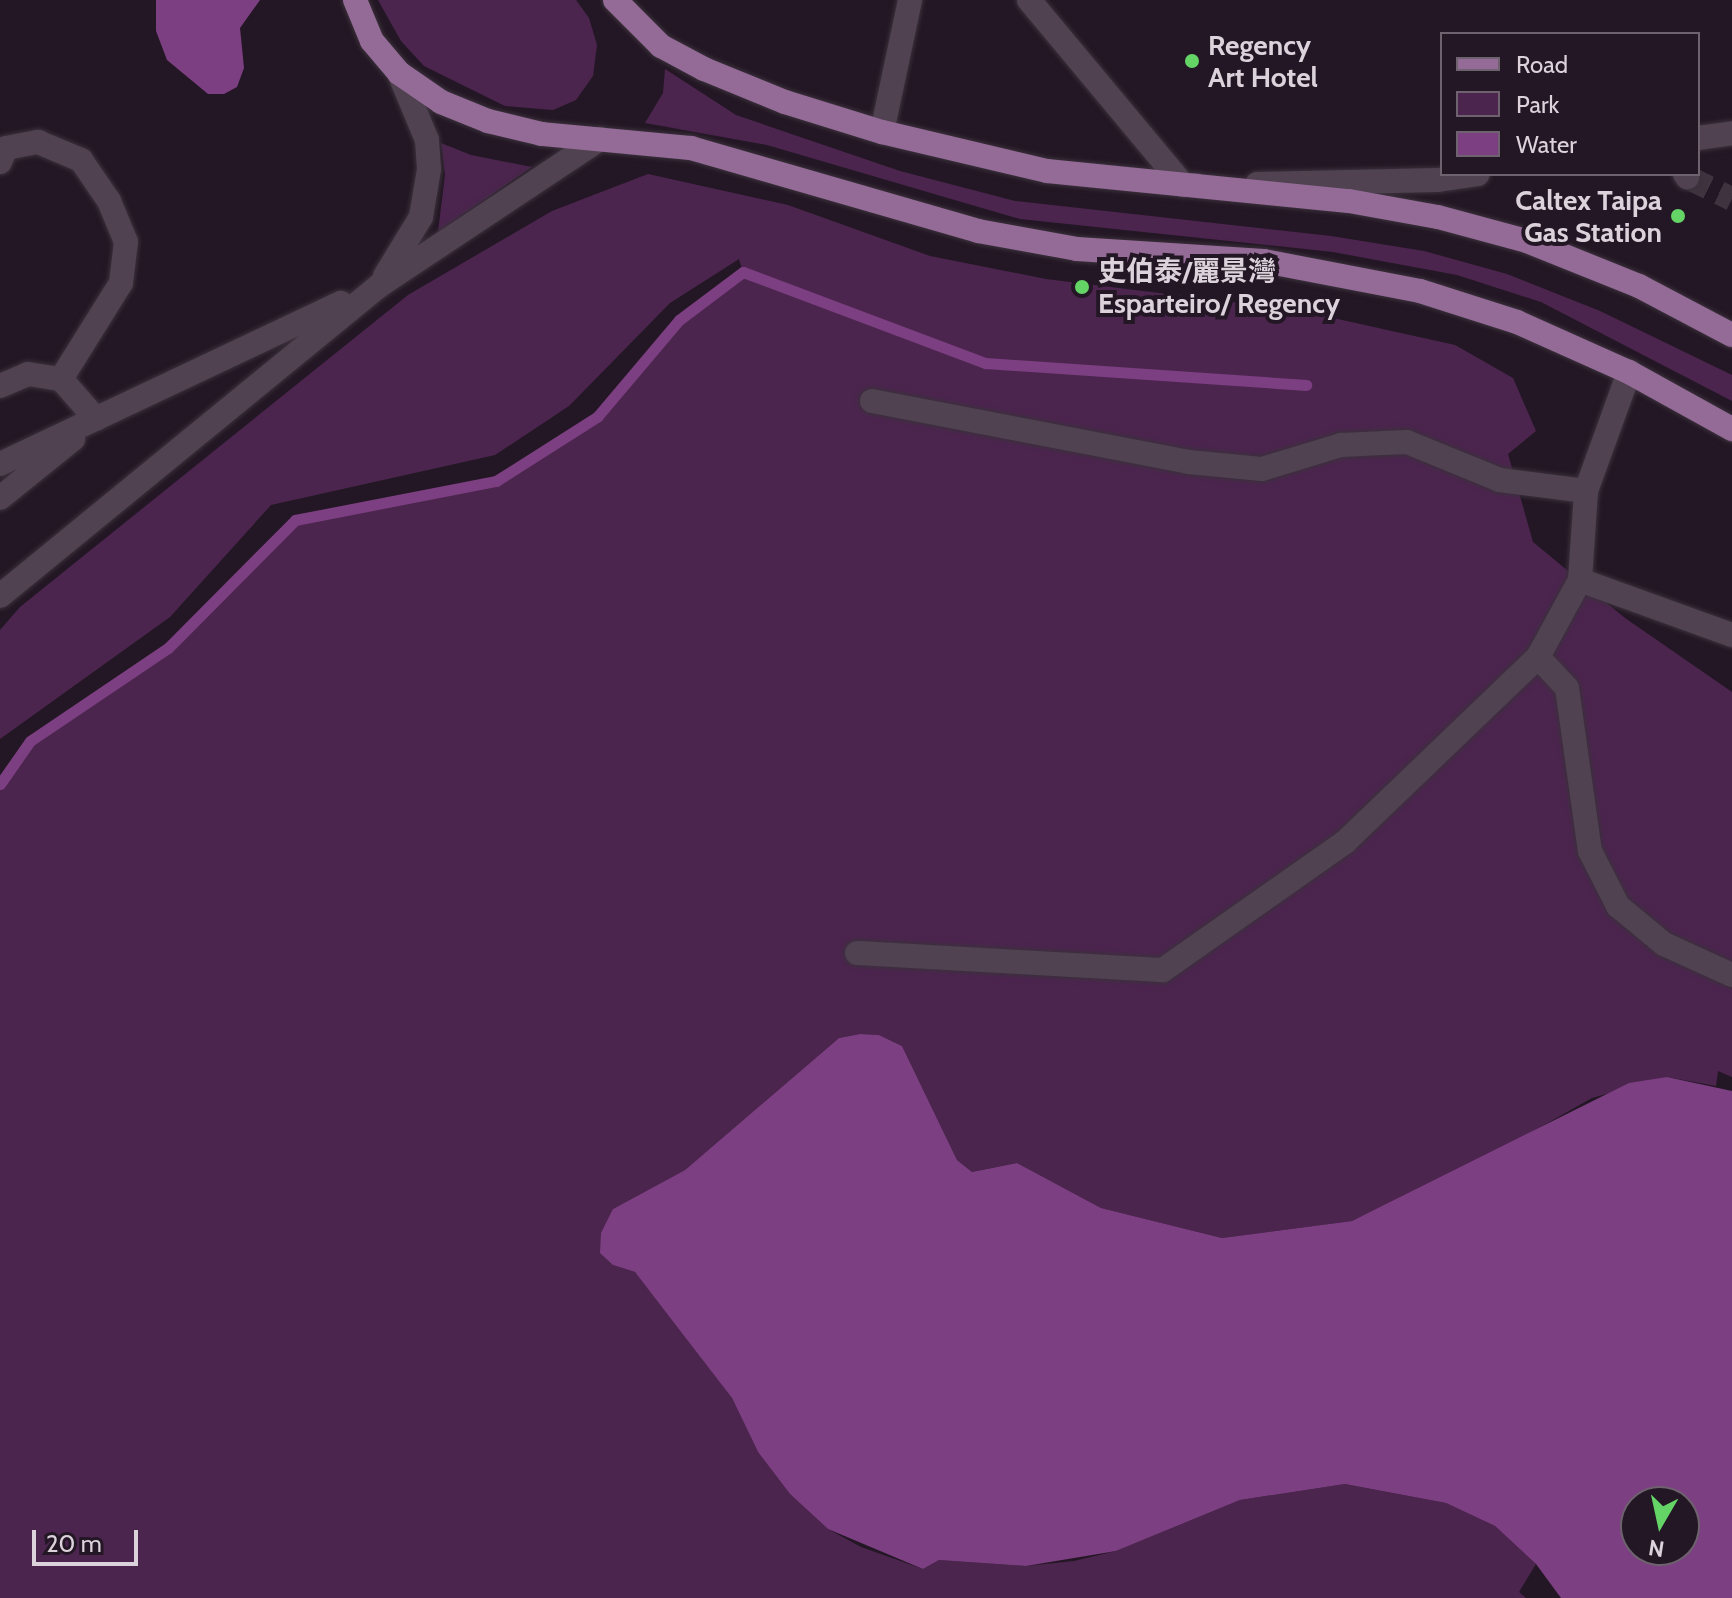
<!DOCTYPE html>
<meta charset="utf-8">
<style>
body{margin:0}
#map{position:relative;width:1732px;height:1598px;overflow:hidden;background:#241725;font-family:Cabin,"Noto Sans SC",sans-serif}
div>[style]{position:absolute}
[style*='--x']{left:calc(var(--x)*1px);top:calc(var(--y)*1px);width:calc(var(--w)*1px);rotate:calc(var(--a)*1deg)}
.green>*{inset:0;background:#4c254f}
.water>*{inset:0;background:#7c3f81}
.stream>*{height:11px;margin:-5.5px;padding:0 5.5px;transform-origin:5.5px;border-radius:5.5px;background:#7c3f81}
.minor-tunnel>*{height:24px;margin-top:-12px;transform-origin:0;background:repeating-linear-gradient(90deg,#3f3340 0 24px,transparent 0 36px)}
.roads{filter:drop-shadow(0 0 2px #3a313b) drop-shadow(0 0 2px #3a313b)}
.minor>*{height:24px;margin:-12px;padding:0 12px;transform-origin:12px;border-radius:12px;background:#514252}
.major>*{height:24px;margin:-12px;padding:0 12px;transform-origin:12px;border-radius:12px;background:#946b97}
.dots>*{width:22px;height:22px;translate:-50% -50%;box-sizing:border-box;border:4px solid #241725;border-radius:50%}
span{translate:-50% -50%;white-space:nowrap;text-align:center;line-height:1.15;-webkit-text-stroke:8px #241725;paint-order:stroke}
.poi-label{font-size:28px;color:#dbd2db;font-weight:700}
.left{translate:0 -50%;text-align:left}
.right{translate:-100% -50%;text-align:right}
.legend{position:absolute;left:1440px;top:32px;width:260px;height:144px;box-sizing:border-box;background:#241725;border:2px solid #6d626e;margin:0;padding:10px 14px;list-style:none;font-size:24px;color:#dbd2db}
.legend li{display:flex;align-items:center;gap:16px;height:40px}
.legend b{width:40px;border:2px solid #6d626e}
.north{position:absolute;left:1620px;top:1486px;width:80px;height:80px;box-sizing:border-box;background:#241725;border:2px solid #6d626e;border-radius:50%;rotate:189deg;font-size:22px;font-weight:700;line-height:32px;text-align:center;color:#dbd2db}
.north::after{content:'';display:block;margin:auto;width:28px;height:36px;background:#65d467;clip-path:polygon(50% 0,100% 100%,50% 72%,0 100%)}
.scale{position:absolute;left:32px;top:1530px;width:106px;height:36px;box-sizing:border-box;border:4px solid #dbd2db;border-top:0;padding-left:10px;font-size:24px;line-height:28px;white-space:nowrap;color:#dbd2db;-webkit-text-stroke:6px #241725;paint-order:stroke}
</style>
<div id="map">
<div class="green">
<i style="clip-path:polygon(378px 0,576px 0,589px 18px,597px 45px,593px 76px,576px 100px,553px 110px,505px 106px,424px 66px,401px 41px)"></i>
<i style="clip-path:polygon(665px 69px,736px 115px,900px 171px,1015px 201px,1331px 236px,1424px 251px,1507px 274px,1600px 311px,1732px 375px,1732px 401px,1541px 302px,1457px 275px,1333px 252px,1020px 219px,767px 145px,645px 123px,663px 93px)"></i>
<i style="clip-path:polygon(441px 143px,471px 155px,532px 167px,438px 232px,445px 175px)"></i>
<i style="clip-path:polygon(648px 174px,788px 205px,930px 256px,1046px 279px,1297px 310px,1455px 345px,1513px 378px,1536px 431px,1508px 454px,1533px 542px,1625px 618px,1732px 692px,1732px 1077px,1718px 1071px,1716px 1086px,1667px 1077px,1592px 1098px,1489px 1156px,1352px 1221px,1222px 1238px,1101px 1208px,1017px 1163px,972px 1172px,957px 1160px,902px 1046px,879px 1035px,860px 1034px,839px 1038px,685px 1170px,613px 1209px,613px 1265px,635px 1272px,697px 1350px,732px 1398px,758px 1452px,790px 1494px,828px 1529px,861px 1547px,923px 1569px,939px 1560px,1026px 1566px,1074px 1561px,1116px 1551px,1240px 1500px,1345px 1484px,1446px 1503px,1495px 1526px,1536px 1564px,1519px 1592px,1526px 1598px,0 1598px,0 784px,22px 751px,168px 648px,295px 520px,496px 481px,597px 417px,679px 320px,743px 272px,739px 259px,670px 303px,569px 406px,495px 455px,271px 505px,170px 617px,0 739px,0 630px,20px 607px,408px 295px,552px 211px)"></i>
</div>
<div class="water">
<i style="clip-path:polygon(156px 0,260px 0,240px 28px,244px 68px,237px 87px,224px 94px,208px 94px,167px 60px,156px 31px)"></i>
<i style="clip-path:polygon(evenodd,860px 1034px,879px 1035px,902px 1046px,957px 1160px,972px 1172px,1017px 1163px,1101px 1208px,1222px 1238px,1352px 1221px,1629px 1083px,1667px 1077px,1732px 1091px,1732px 1598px,1561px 1598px,1536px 1564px,1495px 1526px,1446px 1503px,1345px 1484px,1240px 1500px,1116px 1551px,1026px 1566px,939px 1560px,923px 1569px,828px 1529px,790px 1494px,758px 1452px,732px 1398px,635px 1272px,613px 1265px,600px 1253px,601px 1233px,613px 1209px,685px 1170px,839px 1038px,860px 1034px,1636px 1502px,1684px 1502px,1684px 1550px,1636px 1550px,1636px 1502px)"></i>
</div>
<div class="stream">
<i style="--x:0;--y:784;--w:52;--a:-55.1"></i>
<i style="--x:30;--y:741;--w:166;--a:-34"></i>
<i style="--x:168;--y:648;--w:180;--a:-45.2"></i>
<i style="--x:295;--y:520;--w:205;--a:-11"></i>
<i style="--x:496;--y:481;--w:120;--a:-32.4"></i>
<i style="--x:597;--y:417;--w:127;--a:-49.8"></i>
<i style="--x:679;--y:320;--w:80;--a:-36.9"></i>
<i style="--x:743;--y:272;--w:259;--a:20.6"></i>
<i style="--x:985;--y:363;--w:322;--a:3.9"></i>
</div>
<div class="minor-tunnel">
<i style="--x:1687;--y:177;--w:50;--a:26.1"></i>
</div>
<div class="roads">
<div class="minor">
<i style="--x:1029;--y:0;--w:241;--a:50.2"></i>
<i style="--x:1183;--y:185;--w:13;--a:0"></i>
<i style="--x:882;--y:132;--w:135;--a:-78"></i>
<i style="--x:1698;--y:138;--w:34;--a:-8"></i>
<i style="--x:0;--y:162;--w:15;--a:-67"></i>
<i style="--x:6;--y:148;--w:33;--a:-11"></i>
<i style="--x:38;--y:142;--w:47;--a:22.7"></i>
<i style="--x:81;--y:160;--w:50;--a:55.7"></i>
<i style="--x:109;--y:201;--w:44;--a:67.5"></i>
<i style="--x:126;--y:242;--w:41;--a:97"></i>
<i style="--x:121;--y:283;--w:113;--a:122"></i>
<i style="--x:1685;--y:174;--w:4;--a:56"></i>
<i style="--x:1257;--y:184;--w:181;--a:-1.3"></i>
<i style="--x:1438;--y:180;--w:40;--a:-8.5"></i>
<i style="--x:385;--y:276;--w:69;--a:-58.6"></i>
<i style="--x:421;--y:217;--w:49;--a:-80.5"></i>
<i style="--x:429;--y:169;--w:29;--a:-94"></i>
<i style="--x:427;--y:140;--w:73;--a:-112.7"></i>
<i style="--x:0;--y:386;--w:30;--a:-23"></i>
<i style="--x:28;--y:374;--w:33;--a:9"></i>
<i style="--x:61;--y:379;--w:53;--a:48.8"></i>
<i style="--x:872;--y:401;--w:323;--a:10.9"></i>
<i style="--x:1189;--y:462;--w:73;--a:5.5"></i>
<i style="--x:1262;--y:469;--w:83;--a:-16.9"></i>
<i style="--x:1341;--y:445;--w:66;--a:-2.6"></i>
<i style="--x:1407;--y:442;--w:100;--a:22.2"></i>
<i style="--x:1500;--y:480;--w:87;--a:7.3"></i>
<i style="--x:0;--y:464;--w:377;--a:-25.3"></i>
<i style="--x:0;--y:498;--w:94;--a:-38.9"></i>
<i style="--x:1580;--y:580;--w:162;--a:19.9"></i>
<i style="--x:0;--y:596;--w:491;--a:-39.3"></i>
<i style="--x:380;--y:285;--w:264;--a:-33.6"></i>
<i style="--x:1538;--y:657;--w:42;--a:46.9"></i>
<i style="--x:1567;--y:688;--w:165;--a:82"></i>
<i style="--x:1590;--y:851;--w:62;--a:63"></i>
<i style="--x:1618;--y:906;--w:60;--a:39.6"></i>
<i style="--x:1664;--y:944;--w:75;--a:24.5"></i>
<i style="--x:857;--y:953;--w:306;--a:3.2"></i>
<i style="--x:1163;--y:970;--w:223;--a:-35.1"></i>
<i style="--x:1345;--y:842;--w:267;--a:-43.8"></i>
<i style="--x:1538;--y:657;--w:88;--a:-61.4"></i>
<i style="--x:1580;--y:580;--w:89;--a:-86.1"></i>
<i style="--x:1586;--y:491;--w:127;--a:-70.1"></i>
</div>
<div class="major">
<i style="--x:355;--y:0;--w:44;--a:67.5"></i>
<i style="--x:372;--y:41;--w:42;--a:49.8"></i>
<i style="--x:399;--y:73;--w:51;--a:34.6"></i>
<i style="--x:441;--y:102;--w:51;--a:22"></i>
<i style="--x:488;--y:121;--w:56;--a:13.5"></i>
<i style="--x:542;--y:134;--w:150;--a:5.4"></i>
<i style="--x:691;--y:148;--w:299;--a:16.1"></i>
<i style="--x:978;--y:231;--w:101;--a:10.3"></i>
<i style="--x:1077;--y:249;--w:187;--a:3.7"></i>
<i style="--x:1264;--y:261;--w:159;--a:10.9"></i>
<i style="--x:1420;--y:291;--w:102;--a:17.7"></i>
<i style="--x:1517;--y:322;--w:123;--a:24.1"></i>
<i style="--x:1629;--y:372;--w:118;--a:29"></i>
<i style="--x:615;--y:0;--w:65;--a:45"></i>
<i style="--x:661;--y:46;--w:49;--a:28.1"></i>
<i style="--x:704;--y:69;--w:87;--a:22.2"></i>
<i style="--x:785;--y:102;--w:102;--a:17.2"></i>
<i style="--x:882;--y:132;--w:170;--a:13.3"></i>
<i style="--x:1047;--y:171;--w:303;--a:5.7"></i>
<i style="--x:1349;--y:201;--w:90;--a:10.2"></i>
<i style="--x:1438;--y:217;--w:92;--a:15.1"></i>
<i style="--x:1527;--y:241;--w:121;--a:21.9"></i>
<i style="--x:1639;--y:286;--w:105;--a:27.8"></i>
</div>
</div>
<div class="dots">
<i style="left:1192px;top:61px;background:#65d467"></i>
<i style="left:1678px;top:216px;background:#65d467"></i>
<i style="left:1082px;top:287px;background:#65d467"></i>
</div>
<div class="poi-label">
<span class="left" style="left:1208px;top:61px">Regency<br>Art Hotel</span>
<span class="right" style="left:1662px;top:216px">Caltex Taipa<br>Gas Station</span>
<span class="left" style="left:1098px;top:287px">史伯泰/麗景灣<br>Esparteiro/ Regency</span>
</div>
<ul class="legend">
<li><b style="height:10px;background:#946b97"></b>Road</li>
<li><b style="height:22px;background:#4c254f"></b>Park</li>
<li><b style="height:22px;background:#7c3f81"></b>Water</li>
</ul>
<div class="north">N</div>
<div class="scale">20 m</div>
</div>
